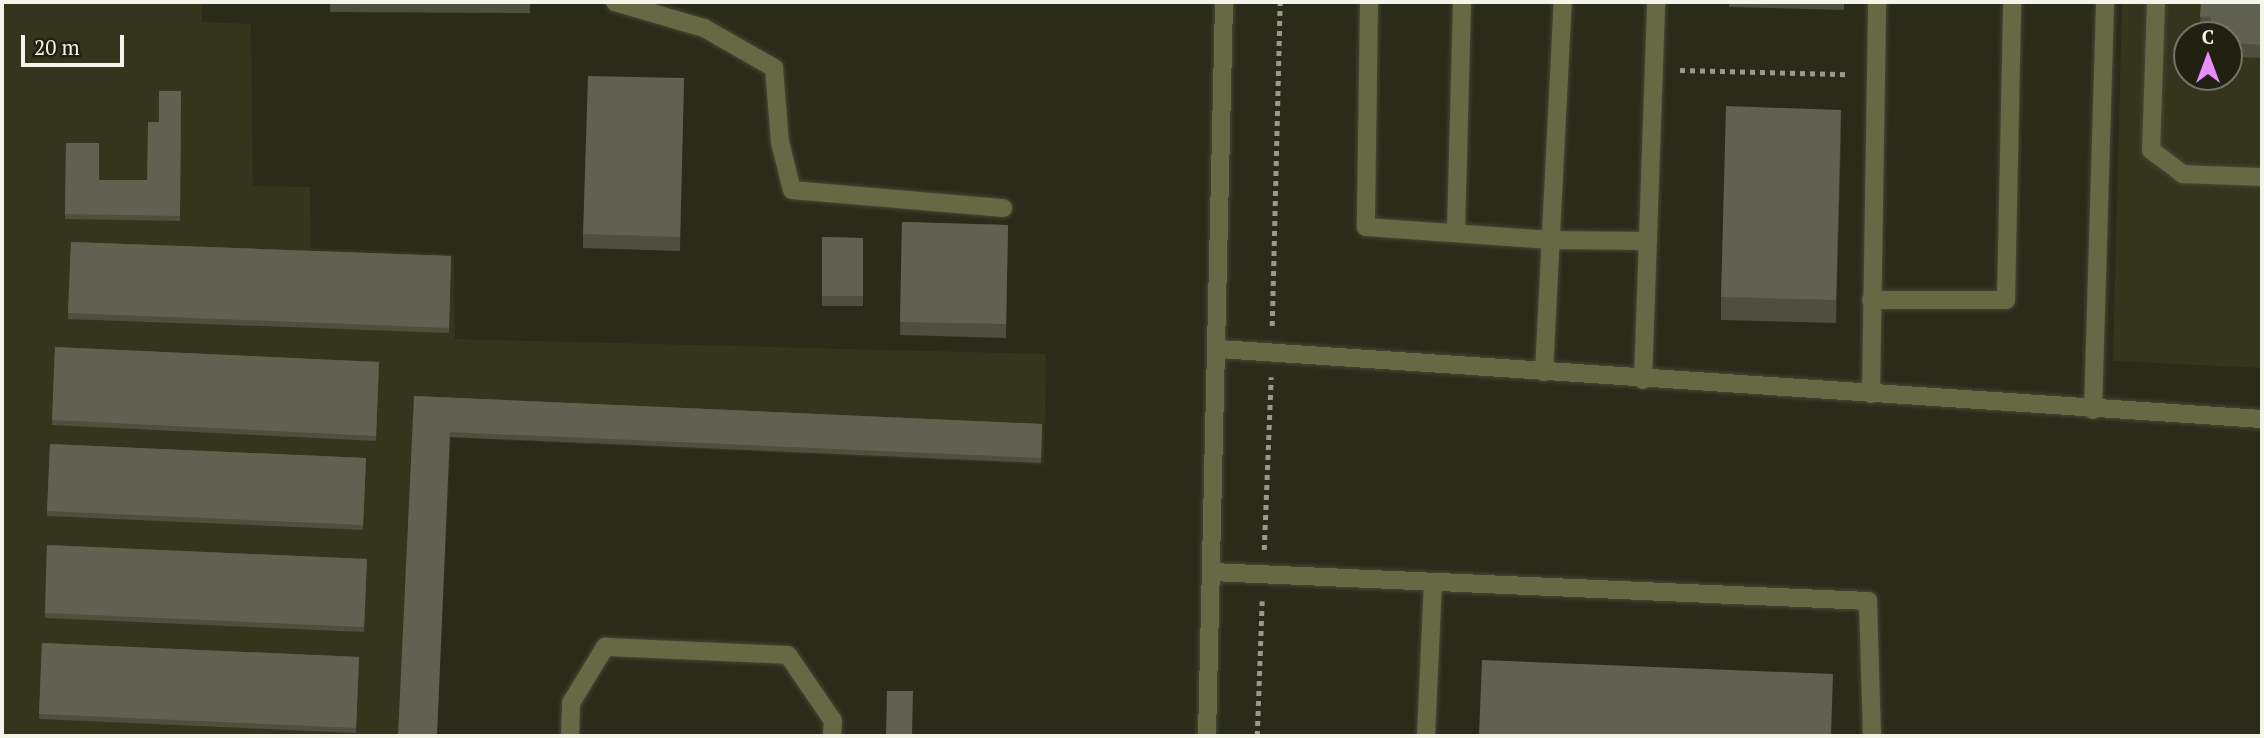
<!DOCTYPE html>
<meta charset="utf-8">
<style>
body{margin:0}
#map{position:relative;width:2264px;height:738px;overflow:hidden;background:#2a2b19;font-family:"PT Serif",serif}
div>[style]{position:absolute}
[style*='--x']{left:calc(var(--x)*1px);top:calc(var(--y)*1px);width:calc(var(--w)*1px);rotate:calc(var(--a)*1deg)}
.built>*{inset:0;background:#35351d}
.path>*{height:4.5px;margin-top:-2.25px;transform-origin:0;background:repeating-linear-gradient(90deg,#999a8c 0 5px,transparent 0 10px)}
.roads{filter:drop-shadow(0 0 2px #464736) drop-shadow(0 0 2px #464736)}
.minor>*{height:18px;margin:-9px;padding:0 9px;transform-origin:9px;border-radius:9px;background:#676945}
.wall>*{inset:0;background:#4e4f3e}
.shaded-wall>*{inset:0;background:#383927}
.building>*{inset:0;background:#606150}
span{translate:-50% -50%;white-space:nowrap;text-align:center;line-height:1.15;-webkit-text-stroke:5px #202110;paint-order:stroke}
.frame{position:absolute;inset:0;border:4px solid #f4f5ea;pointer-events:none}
.north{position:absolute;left:2173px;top:21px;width:70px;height:70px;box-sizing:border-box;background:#202110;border:2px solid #757667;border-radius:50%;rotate:0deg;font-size:19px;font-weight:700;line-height:28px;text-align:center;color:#f4f5ea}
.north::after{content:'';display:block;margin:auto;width:24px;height:32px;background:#e98efe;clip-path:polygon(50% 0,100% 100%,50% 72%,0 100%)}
.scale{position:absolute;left:21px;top:35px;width:103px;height:32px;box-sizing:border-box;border:4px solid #f4f5ea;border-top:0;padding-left:9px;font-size:21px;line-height:24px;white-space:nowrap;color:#f4f5ea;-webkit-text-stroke:5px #202110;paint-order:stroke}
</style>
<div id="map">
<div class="built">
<i style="clip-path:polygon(2px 2px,202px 2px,202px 22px,251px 24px,253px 186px,310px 187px,311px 248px,454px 254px,455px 339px,1046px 354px,1044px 465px,451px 438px,437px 736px,2px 736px)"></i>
<i style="clip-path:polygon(evenodd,2122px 2px,2262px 2px,2262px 368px,2113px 361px,2122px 2px,2187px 35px,2229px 35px,2229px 77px,2187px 77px,2187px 35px)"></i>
</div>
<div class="path">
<i style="--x:1680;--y:70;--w:169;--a:1.4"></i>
<i style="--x:1272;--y:326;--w:324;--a:-88.6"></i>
<i style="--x:1264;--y:550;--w:173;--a:-87.7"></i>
<i style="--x:1257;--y:736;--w:135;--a:-87.9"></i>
</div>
<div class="roads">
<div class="minor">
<i style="--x:615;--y:2;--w:93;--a:16.3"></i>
<i style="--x:704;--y:28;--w:81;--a:29.7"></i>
<i style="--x:774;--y:68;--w:74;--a:85.4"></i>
<i style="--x:780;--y:142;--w:49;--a:76"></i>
<i style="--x:792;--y:190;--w:212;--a:4.9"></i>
<i style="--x:1369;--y:2;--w:225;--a:90.8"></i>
<i style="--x:1366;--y:227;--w:185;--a:4"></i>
<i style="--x:1551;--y:240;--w:97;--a:0.6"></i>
<i style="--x:2156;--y:2;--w:148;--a:91.9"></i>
<i style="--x:2151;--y:150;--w:40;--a:37"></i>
<i style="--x:2183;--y:174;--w:79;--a:2.2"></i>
<i style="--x:1456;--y:231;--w:229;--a:-88.5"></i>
<i style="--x:1871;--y:300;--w:135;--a:0"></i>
<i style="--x:2006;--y:300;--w:298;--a:-88.8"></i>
<i style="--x:1219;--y:349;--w:1045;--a:3.84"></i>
<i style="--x:1544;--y:372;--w:370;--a:-87.1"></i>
<i style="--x:1643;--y:380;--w:378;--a:-88"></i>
<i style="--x:1871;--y:394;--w:392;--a:-89.1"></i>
<i style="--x:2093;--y:410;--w:408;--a:-88.3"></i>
<i style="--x:1212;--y:572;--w:657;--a:2.53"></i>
<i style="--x:1868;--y:601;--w:135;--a:88.3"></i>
<i style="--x:570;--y:736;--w:33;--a:-88"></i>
<i style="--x:571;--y:703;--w:66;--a:-58.7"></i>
<i style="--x:605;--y:647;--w:183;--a:2.5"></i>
<i style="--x:788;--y:655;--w:80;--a:55.7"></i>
<i style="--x:833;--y:721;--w:15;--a:94"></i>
<i style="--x:1207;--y:736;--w:734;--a:-88.67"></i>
<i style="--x:1426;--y:736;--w:153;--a:-87.4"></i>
</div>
</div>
<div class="wall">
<i style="clip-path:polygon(330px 2px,530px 2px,530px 13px,330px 12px)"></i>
<i style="clip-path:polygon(1729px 2px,1844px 2px,1844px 10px,1729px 7px)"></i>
<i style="clip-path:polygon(2201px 2px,2262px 2px,2262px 58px,2233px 57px,2233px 48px,2229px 48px,2229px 35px,2211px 35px,2211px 31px,2200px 31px)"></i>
<i style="clip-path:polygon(684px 78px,680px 251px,583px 248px,583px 234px)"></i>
<i style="clip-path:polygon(181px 91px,180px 221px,65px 219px,66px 143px,99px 180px,147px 180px,159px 122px)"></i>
<i style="clip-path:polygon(1841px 133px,1836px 323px,1721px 320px,1721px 297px)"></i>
<i style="clip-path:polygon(902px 222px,1008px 225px,1006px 338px,900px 335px)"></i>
<i style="clip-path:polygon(822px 237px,863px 238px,863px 306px,822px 306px)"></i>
<i style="clip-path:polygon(71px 242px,451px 256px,449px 333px,68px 319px)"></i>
<i style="clip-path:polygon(55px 347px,379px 362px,376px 441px,52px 425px)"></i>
<i style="clip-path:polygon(414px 396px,1042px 424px,1041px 463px,450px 437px)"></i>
<i style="clip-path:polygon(50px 444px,366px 458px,363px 530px,47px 516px)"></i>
<i style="clip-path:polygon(47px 545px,367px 559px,364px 632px,45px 618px)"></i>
<i style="clip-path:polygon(42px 643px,359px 657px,356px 733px,39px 719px)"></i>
</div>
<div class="shaded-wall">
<i style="clip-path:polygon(1841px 110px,1841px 133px,1836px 323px,1836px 300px)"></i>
</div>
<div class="building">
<i style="clip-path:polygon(2201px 2px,2262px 2px,2262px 45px,2233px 43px,2233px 34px,2211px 33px,2211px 17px,2200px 17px)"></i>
<i style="clip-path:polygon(588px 76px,684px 78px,680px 237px,583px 234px)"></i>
<i style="clip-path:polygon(159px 91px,181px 91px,180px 216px,65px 214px,66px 143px,99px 143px,99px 180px,147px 180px,148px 122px,159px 122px)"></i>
<i style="clip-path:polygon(1726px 106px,1841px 110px,1836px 300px,1721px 297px)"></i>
<i style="clip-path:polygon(902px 222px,1008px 225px,1006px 324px,900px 322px)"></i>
<i style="clip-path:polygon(822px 237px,863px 238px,863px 296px,822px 296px)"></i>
<i style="clip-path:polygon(71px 242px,451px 256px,449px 328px,68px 313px)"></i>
<i style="clip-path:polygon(55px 347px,379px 362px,376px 436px,52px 420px)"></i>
<i style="clip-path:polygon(414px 396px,1042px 424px,1041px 458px,450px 432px,437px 736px,398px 736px)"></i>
<i style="clip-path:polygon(50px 444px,366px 458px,363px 525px,47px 511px)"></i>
<i style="clip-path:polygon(47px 545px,367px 559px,364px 627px,45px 613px)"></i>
<i style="clip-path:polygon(42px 643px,359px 657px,356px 728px,39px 714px)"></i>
<i style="clip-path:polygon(1482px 660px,1833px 674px,1831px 736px,1479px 736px)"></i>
<i style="clip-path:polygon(887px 691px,913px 691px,912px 736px,886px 736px)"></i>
</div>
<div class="frame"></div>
<div class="north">С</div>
<div class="scale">20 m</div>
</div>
